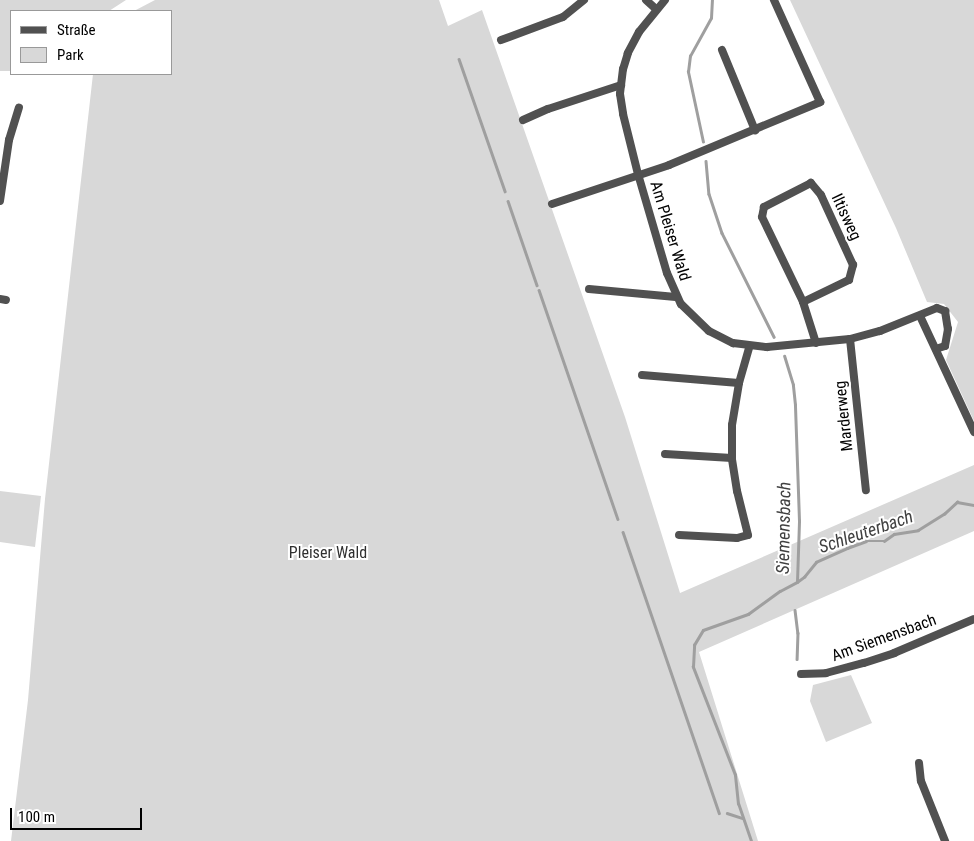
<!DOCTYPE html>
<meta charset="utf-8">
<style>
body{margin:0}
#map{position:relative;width:974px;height:841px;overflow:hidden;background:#fff;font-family:"Roboto Condensed",sans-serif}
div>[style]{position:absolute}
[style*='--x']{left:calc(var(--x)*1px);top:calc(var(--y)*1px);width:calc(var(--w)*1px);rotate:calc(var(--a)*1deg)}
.green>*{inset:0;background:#d8d8d8}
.stream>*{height:2.5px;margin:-1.25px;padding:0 1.25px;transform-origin:1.25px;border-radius:1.25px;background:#9f9f9f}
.street>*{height:8px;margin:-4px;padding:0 4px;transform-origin:4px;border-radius:4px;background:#515151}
span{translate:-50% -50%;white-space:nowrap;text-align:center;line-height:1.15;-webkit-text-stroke:4px #fff;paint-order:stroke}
.street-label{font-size:16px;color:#000}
.park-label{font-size:16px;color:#2f2f2f}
.water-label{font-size:18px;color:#404040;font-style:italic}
.legend{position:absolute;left:10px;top:10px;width:162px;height:65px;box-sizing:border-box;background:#fff;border:1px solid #999;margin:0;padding:6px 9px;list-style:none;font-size:15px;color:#000}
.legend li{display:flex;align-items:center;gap:10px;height:25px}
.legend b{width:25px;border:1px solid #999}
.scale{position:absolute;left:10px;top:808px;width:132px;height:22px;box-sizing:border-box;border:2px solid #000;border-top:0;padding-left:6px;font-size:15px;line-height:18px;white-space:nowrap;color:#000;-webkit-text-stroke:4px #fff;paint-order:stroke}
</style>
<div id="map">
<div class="green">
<i style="clip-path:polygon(0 0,126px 0,109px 11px,11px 11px,11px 71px,0 71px)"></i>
<i style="clip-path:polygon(155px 0,439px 0,448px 26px,482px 10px,625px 417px,680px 593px,974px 465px,974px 531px,699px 652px,758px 841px,11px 841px,28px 700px,45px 499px,93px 74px,171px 74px,171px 11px,134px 11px)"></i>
<i style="clip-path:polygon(790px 0,974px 0,974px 421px,946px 360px,958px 322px,944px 304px,927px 302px,896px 228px)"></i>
<i style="clip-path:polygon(0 491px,41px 496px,35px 547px,0 542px)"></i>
<i style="clip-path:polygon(851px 675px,872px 723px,826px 742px,810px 701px,813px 685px)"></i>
</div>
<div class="stream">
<i style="--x:459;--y:59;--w:140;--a:70.8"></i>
<i style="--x:703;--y:142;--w:72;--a:-102.1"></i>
<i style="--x:688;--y:72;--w:16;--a:-83"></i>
<i style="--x:690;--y:56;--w:43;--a:-61.1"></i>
<i style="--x:711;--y:18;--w:18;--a:-87"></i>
<i style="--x:706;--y:161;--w:33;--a:85"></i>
<i style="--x:709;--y:194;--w:41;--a:71.6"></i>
<i style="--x:722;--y:233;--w:116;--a:63.4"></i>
<i style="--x:508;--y:201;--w:89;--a:71"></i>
<i style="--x:539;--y:290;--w:242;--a:71"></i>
<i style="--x:623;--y:532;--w:297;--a:71.1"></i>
<i style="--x:797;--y:582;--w:9;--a:-36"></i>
<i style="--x:804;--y:577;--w:19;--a:-51"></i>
<i style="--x:816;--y:562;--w:34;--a:-24"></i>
<i style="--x:847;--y:548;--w:20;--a:-20"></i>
<i style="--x:866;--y:541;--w:18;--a:0"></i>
<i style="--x:884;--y:541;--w:12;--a:-35"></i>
<i style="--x:894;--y:534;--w:24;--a:-9"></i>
<i style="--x:918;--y:530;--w:31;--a:-32"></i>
<i style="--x:944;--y:514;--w:18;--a:-43"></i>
<i style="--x:957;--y:502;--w:17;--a:10"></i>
<i style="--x:795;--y:610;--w:23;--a:83"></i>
<i style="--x:798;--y:633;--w:26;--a:92"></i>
<i style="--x:727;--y:813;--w:16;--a:18"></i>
<i style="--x:751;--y:841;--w:39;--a:-109"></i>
<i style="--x:738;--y:804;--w:29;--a:-96"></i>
<i style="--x:735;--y:775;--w:116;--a:-111.3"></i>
<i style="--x:693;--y:667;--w:22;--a:-87"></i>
<i style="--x:694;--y:645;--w:17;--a:-59"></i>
<i style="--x:703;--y:630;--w:48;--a:-19.6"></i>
<i style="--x:748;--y:614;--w:39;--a:-36"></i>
<i style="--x:780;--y:591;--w:19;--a:-28"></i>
<i style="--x:797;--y:582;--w:61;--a:-88.1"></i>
<i style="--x:799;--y:521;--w:116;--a:-92"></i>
<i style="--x:795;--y:405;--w:20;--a:-96"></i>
<i style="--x:793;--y:385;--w:30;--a:-107"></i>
</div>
<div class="street">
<i style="--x:646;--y:0;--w:13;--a:42"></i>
<i style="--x:665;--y:0;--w:41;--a:129.1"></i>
<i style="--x:639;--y:32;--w:24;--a:118"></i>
<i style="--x:628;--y:53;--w:17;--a:107"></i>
<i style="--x:623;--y:69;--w:25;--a:97"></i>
<i style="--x:620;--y:94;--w:20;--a:81"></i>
<i style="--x:623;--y:114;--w:62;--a:76"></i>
<i style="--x:638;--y:174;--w:103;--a:73.7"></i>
<i style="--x:667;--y:273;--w:34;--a:66"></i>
<i style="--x:681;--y:304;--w:39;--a:44"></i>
<i style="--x:709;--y:331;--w:27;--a:27"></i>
<i style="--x:733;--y:343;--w:34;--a:7"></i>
<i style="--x:767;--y:347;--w:83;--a:-5.5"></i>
<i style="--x:850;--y:339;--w:31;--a:-15"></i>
<i style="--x:880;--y:331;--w:61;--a:-22"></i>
<i style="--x:937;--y:308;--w:9;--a:21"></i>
<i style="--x:945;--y:311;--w:18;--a:81"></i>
<i style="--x:948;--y:329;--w:17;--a:100"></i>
<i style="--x:945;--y:346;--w:9;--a:162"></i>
<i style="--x:501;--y:40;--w:66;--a:-20.4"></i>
<i style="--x:563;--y:17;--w:27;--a:-39"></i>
<i style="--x:722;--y:50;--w:87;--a:67.6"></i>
<i style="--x:523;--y:120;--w:27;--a:-24"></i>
<i style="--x:548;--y:109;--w:77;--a:-18.2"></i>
<i style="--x:0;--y:201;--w:62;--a:-81.6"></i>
<i style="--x:9;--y:140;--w:34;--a:-73"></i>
<i style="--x:552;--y:204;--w:123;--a:-18.4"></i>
<i style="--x:669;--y:165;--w:164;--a:-22.6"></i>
<i style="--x:820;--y:102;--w:112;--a:-114.3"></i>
<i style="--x:589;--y:289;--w:87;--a:5.3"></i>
<i style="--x:0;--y:299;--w:6;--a:9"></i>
<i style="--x:803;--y:302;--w:51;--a:-25.6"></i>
<i style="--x:849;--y:280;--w:16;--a:-75"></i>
<i style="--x:853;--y:265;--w:77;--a:-114.6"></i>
<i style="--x:821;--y:195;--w:16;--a:-130"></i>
<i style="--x:811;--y:183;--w:53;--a:152.9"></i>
<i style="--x:764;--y:207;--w:10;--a:101"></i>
<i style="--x:762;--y:217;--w:94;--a:64.2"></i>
<i style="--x:803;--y:302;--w:43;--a:72.4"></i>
<i style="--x:920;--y:316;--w:128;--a:65"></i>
<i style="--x:850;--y:339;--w:152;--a:84"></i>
<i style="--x:642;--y:375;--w:97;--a:4.7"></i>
<i style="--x:665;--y:454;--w:67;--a:3.4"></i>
<i style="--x:679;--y:535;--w:58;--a:3"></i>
<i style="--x:737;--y:538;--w:11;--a:-15"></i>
<i style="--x:748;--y:535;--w:45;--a:-104"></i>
<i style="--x:737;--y:491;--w:33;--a:-99"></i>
<i style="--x:732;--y:458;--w:33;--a:-90"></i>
<i style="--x:732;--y:425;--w:43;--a:-80.5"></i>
<i style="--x:739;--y:383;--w:37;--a:-74"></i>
<i style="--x:801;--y:674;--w:25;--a:-2"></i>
<i style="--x:826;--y:673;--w:39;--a:-15"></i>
<i style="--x:864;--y:663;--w:32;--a:-18"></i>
<i style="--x:894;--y:653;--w:87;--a:-23"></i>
<i style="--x:919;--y:763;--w:18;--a:84"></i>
<i style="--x:921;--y:781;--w:65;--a:68.2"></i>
</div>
<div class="street-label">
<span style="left:846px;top:217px;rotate:65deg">Iltisweg</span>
<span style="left:670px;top:231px;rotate:73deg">Am Pleiser Wald</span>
<span style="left:844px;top:416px;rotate:-96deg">Marderweg</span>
<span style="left:884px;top:638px;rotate:-20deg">Am Siemensbach</span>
</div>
<div class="park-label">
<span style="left:328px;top:553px">Pleiser Wald</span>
</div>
<div class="water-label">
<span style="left:784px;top:528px;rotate:-89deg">Siemensbach</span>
<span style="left:866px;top:532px;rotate:-19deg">Schleuterbach</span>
</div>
<ul class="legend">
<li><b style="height:6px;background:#515151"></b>Straße</li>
<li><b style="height:14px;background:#d8d8d8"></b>Park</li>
</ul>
<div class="scale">100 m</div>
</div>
